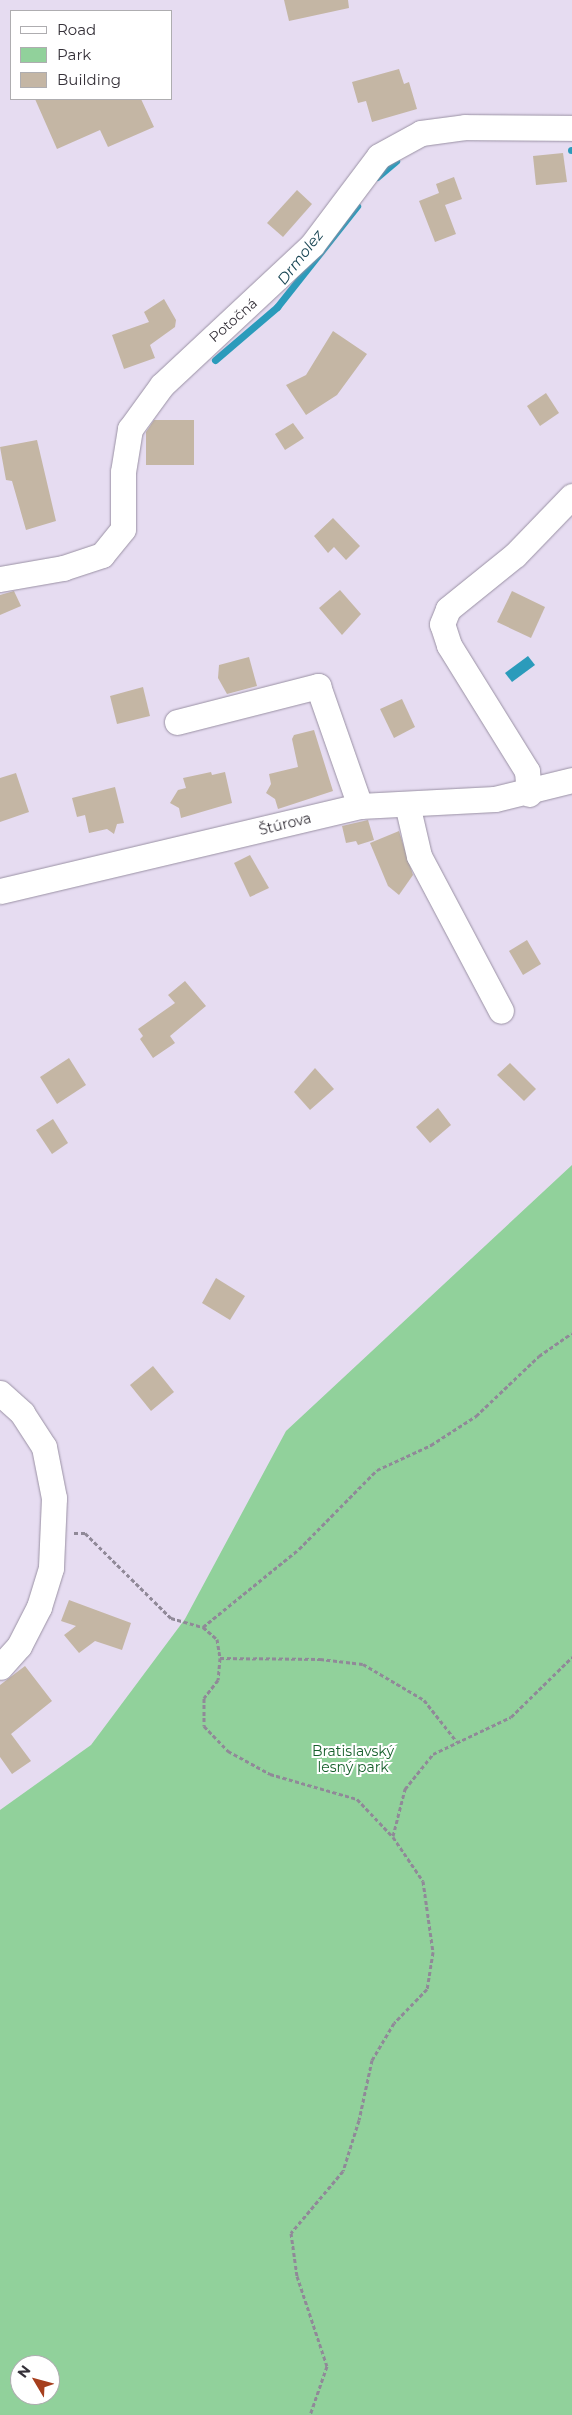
<!DOCTYPE html>
<meta charset="utf-8">
<style>
body{margin:0}
#map{position:relative;width:572px;height:2415px;overflow:hidden;background:#e6dcf1;font-family:Montserrat,sans-serif}
div>[style]{position:absolute}
[style*='--x']{left:calc(var(--x)*1px);top:calc(var(--y)*1px);width:calc(var(--w)*1px);rotate:calc(var(--a)*1deg)}
.green>*{inset:0;background:#91d19b}
.water>*{inset:0;background:#2b9bbb}
.stream>*{height:7px;margin:-3.5px;padding:0 3.5px;transform-origin:3.5px;border-radius:3.5px;background:#2b9bbb}
.building>*{inset:0;background:#c4b6a4}
.path>*{height:3px;margin-top:-1.5px;transform-origin:0;background:repeating-linear-gradient(90deg,#908998 0 4px,transparent 0 6.5px)}
.roads{filter:drop-shadow(0 0 1px #9a91a4) drop-shadow(0 0 1px #9a91a4)}
.minor>*{height:25px;margin:-12.5px;padding:0 12.5px;transform-origin:12.5px;border-radius:12.5px;background:#fff}
span{translate:-50% -50%;white-space:nowrap;text-align:center;line-height:1.15;-webkit-text-stroke:4px #fff;paint-order:stroke}
.street-label{font-size:14px;color:#353139}
.park-label{font-size:14px;color:#17602c}
.water-label{font-size:15px;color:#194654;font-style:italic}
.legend{position:absolute;left:10px;top:10px;width:162px;height:90px;box-sizing:border-box;background:#fff;border:1px solid #aeadb0;margin:0;padding:6px 9px;list-style:none;font-size:15px;color:#353139}
.legend li{display:flex;align-items:center;gap:10px;height:25px}
.legend b{width:25px;border:1px solid #aeadb0}
.north{position:absolute;left:10px;top:2355px;width:50px;height:50px;box-sizing:border-box;background:#fff;border:1px solid #aeadb0;border-radius:50%;rotate:307deg;font-size:14px;font-weight:700;line-height:20px;text-align:center;color:#353139}
.north::after{content:'';display:block;margin:auto;width:18px;height:22px;background:#a63f1d;clip-path:polygon(50% 0,100% 100%,50% 72%,0 100%)}
</style>
<div id="map">
<div class="green">
<i style="clip-path:polygon(evenodd,572px 1165px,572px 2415px,0 2415px,0 1810px,91px 1745px,185px 1619px,286px 1431px,572px 1165px,20px 2365px,50px 2365px,50px 2395px,20px 2395px,20px 2365px)"></i>
</div>
<div class="water">
<i style="clip-path:polygon(528px 656px,535px 665px,512px 682px,505px 673px)"></i>
</div>
<div class="stream">
<i style="--x:571;--y:150;--w:1;--a:0"></i>
<i style="--x:377;--y:177;--w:25;--a:-40"></i>
<i style="--x:215;--y:360;--w:82;--a:-40.5"></i>
<i style="--x:277;--y:307;--w:129;--a:-51.6"></i>
</div>
<div class="building">
<i style="clip-path:polygon(284px 0,348px 0,349px 8px,289px 21px)"></i>
<i style="clip-path:polygon(399px 69px,404px 84px,409px 82px,417px 109px,372px 122px,366px 101px,358px 103px,352px 82px)"></i>
<i style="clip-path:polygon(35px 99px,141px 99px,154px 127px,108px 147px,100px 130px,57px 149px)"></i>
<i style="clip-path:polygon(563px 153px,567px 182px,536px 185px,533px 156px)"></i>
<i style="clip-path:polygon(454px 177px,462px 199px,445px 205px,456px 234px,435px 242px,419px 201px,439px 193px,436px 184px)"></i>
<i style="clip-path:polygon(297px 190px,312px 204px,283px 237px,267px 223px)"></i>
<i style="clip-path:polygon(164px 299px,176px 320px,175px 327px,150px 345px,155px 358px,124px 369px,112px 335px,149px 322px,144px 312px)"></i>
<i style="clip-path:polygon(333px 331px,367px 354px,337px 395px,306px 415px,286px 385px,306px 375px)"></i>
<i style="clip-path:polygon(546px 393px,559px 413px,540px 426px,527px 406px)"></i>
<i style="clip-path:polygon(154px 420px,194px 420px,194px 465px,146px 465px,146px 432px)"></i>
<i style="clip-path:polygon(293px 423px,304px 438px,285px 450px,275px 434px)"></i>
<i style="clip-path:polygon(37px 440px,56px 521px,26px 530px,12px 481px,6px 480px,0 447px)"></i>
<i style="clip-path:polygon(333px 518px,360px 546px,346px 560px,334px 547px,328px 553px,314px 536px)"></i>
<i style="clip-path:polygon(340px 590px,361px 614px,342px 635px,319px 608px)"></i>
<i style="clip-path:polygon(14px 591px,21px 606px,0 615px,0 595px)"></i>
<i style="clip-path:polygon(512px 591px,545px 607px,531px 638px,497px 622px)"></i>
<i style="clip-path:polygon(249px 657px,257px 686px,227px 694px,218px 678px,219px 665px)"></i>
<i style="clip-path:polygon(143px 687px,150px 716px,117px 724px,110px 696px)"></i>
<i style="clip-path:polygon(402px 699px,415px 727px,394px 738px,380px 709px)"></i>
<i style="clip-path:polygon(314px 730px,333px 791px,278px 809px,275px 799px,266px 793px,271px 784px,269px 774px,298px 767px,292px 739px,294px 735px)"></i>
<i style="clip-path:polygon(211px 772px,212px 775px,225px 772px,232px 803px,181px 818px,179px 808px,170px 803px,178px 790px,186px 788px,183px 778px)"></i>
<i style="clip-path:polygon(16px 773px,29px 812px,0 822px,0 778px)"></i>
<i style="clip-path:polygon(115px 787px,124px 823px,117px 824px,114px 834px,107px 829px,89px 833px,85px 815px,77px 817px,72px 798px)"></i>
<i style="clip-path:polygon(368px 820px,374px 840px,358px 845px,356px 841px,346px 843px,342px 826px)"></i>
<i style="clip-path:polygon(399px 831px,413px 875px,399px 895px,388px 886px,370px 843px)"></i>
<i style="clip-path:polygon(250px 855px,269px 888px,250px 897px,234px 863px)"></i>
<i style="clip-path:polygon(527px 940px,541px 964px,523px 975px,509px 951px)"></i>
<i style="clip-path:polygon(185px 981px,206px 1006px,170px 1036px,175px 1043px,153px 1058px,140px 1039px,143px 1036px,138px 1029px,175px 1003px,168px 995px)"></i>
<i style="clip-path:polygon(69px 1058px,86px 1085px,57px 1104px,40px 1077px)"></i>
<i style="clip-path:polygon(510px 1063px,536px 1089px,524px 1101px,497px 1075px)"></i>
<i style="clip-path:polygon(315px 1068px,334px 1089px,310px 1110px,294px 1092px)"></i>
<i style="clip-path:polygon(438px 1108px,451px 1125px,430px 1143px,416px 1127px)"></i>
<i style="clip-path:polygon(53px 1119px,68px 1143px,52px 1154px,36px 1130px)"></i>
<i style="clip-path:polygon(216px 1278px,245px 1296px,230px 1320px,202px 1303px)"></i>
<i style="clip-path:polygon(153px 1366px,174px 1392px,151px 1411px,130px 1385px)"></i>
<i style="clip-path:polygon(69px 1600px,131px 1623px,122px 1650px,95px 1641px,79px 1653px,64px 1635px,76px 1626px,61px 1621px)"></i>
<i style="clip-path:polygon(25px 1666px,52px 1701px,11px 1734px,31px 1761px,12px 1774px,0 1757px,0 1685px)"></i>
</div>
<div class="path">
<i style="--x:74;--y:1533;--w:11;--a:0"></i>
<i style="--x:85;--y:1533;--w:121;--a:44.7"></i>
<i style="--x:171;--y:1618;--w:33;--a:16"></i>
<i style="--x:203;--y:1627;--w:124;--a:-39.1"></i>
<i style="--x:299;--y:1549;--w:111;--a:-45.4"></i>
<i style="--x:377;--y:1470;--w:60;--a:-24.8"></i>
<i style="--x:431;--y:1445;--w:54;--a:-32.8"></i>
<i style="--x:476;--y:1416;--w:87;--a:-43.6"></i>
<i style="--x:539;--y:1356;--w:40;--a:-34.9"></i>
<i style="--x:203;--y:1627;--w:18;--a:41"></i>
<i style="--x:217;--y:1639;--w:19;--a:81"></i>
<i style="--x:220;--y:1658;--w:22;--a:95"></i>
<i style="--x:218;--y:1680;--w:23;--a:128"></i>
<i style="--x:204;--y:1698;--w:28;--a:90"></i>
<i style="--x:204;--y:1726;--w:35;--a:46"></i>
<i style="--x:228;--y:1751;--w:48;--a:28.7"></i>
<i style="--x:270;--y:1774;--w:91;--a:16"></i>
<i style="--x:357;--y:1799;--w:52;--a:46.5"></i>
<i style="--x:393;--y:1837;--w:53;--a:55.7"></i>
<i style="--x:423;--y:1881;--w:72;--a:82"></i>
<i style="--x:433;--y:1952;--w:37;--a:99"></i>
<i style="--x:427;--y:1989;--w:47;--a:134.1"></i>
<i style="--x:394;--y:2023;--w:43;--a:120.7"></i>
<i style="--x:372;--y:2060;--w:61;--a:102.2"></i>
<i style="--x:359;--y:2120;--w:53;--a:107.4"></i>
<i style="--x:343;--y:2171;--w:81;--a:130"></i>
<i style="--x:291;--y:2233;--w:43;--a:82.1"></i>
<i style="--x:297;--y:2276;--w:95;--a:71.6"></i>
<i style="--x:327;--y:2366;--w:52;--a:109.1"></i>
<i style="--x:220;--y:1658;--w:100;--a:0.6"></i>
<i style="--x:320;--y:1659;--w:43;--a:6.6"></i>
<i style="--x:363;--y:1664;--w:71;--a:30.5"></i>
<i style="--x:424;--y:1700;--w:53;--a:51.8"></i>
<i style="--x:393;--y:1836;--w:49;--a:-75.7"></i>
<i style="--x:405;--y:1789;--w:45;--a:-51.3"></i>
<i style="--x:433;--y:1754;--w:86;--a:-25.4"></i>
<i style="--x:511;--y:1717;--w:86;--a:-44.5"></i>
</div>
<div class="roads">
<div class="minor">
<i style="--x:0;--y:579;--w:64;--a:-9.9"></i>
<i style="--x:63;--y:568;--w:41;--a:-18.4"></i>
<i style="--x:102;--y:555;--w:33;--a:-51"></i>
<i style="--x:123;--y:529;--w:57;--a:-90"></i>
<i style="--x:123;--y:472;--w:44;--a:-80.8"></i>
<i style="--x:130;--y:429;--w:54;--a:-54"></i>
<i style="--x:162;--y:385;--w:205;--a:-43"></i>
<i style="--x:312;--y:245;--w:111;--a:-53"></i>
<i style="--x:379;--y:156;--w:48;--a:-28.7"></i>
<i style="--x:421;--y:133;--w:44;--a:-7.8"></i>
<i style="--x:465;--y:127;--w:107;--a:0.5"></i>
<i style="--x:177;--y:722;--w:146;--a:-14.3"></i>
<i style="--x:318;--y:686;--w:127;--a:70.7"></i>
<i style="--x:529;--y:794;--w:23;--a:-95"></i>
<i style="--x:527;--y:771;--w:148;--a:-121.8"></i>
<i style="--x:449;--y:645;--w:22;--a:-108"></i>
<i style="--x:442;--y:624;--w:16;--a:-68"></i>
<i style="--x:448;--y:609;--w:86;--a:-38.9"></i>
<i style="--x:515;--y:555;--w:82;--a:-46"></i>
<i style="--x:407;--y:804;--w:53;--a:77"></i>
<i style="--x:419;--y:856;--w:175;--a:62.1"></i>
<i style="--x:0;--y:891;--w:370;--a:-13.3"></i>
<i style="--x:360;--y:806;--w:135;--a:-3"></i>
<i style="--x:495;--y:799;--w:79;--a:-13.9"></i>
<i style="--x:0;--y:1393;--w:30;--a:42"></i>
<i style="--x:22;--y:1413;--w:40;--a:57.1"></i>
<i style="--x:44;--y:1447;--w:52;--a:78.9"></i>
<i style="--x:54;--y:1498;--w:70;--a:92.5"></i>
<i style="--x:51;--y:1568;--w:41;--a:107.1"></i>
<i style="--x:39;--y:1607;--w:44;--a:117.1"></i>
<i style="--x:19;--y:1646;--w:28;--a:132"></i>
</div>
</div>
<div class="street-label">
<span style="left:233px;top:320px;rotate:-41deg">Potočná</span>
<span style="left:285px;top:824px;rotate:-14deg">Štúrova</span>
</div>
<div class="park-label">
<span style="left:353px;top:1759px">Bratislavský<br>lesný park</span>
</div>
<div class="water-label">
<span style="left:300px;top:257px;rotate:-52deg">Drmolez</span>
</div>
<ul class="legend">
<li><b style="height:6px;background:#fff"></b>Road</li>
<li><b style="height:14px;background:#91d19b"></b>Park</li>
<li><b style="height:14px;background:#c4b6a4"></b>Building</li>
</ul>
<div class="north">N</div>
</div>
